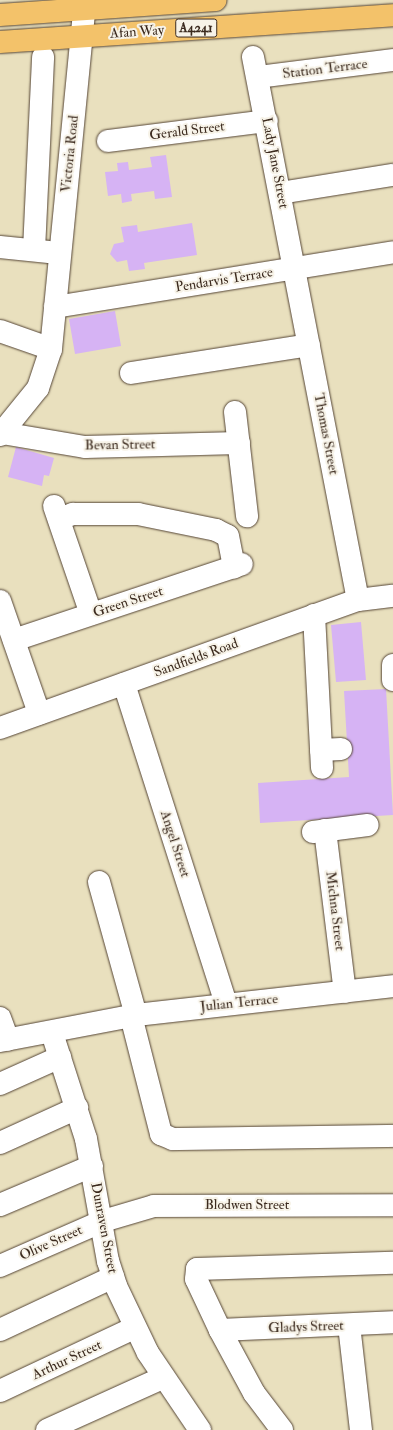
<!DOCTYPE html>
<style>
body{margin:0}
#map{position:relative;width:393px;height:1430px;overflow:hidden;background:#e9e0be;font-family:"IM FELL Double Pica",serif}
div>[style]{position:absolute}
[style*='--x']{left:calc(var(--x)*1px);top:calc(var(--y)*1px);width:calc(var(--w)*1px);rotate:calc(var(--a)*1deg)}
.building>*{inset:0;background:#d6b3f4}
.roads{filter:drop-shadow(0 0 1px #554536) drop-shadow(0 0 1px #554536)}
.minor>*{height:22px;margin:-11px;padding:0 11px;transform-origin:11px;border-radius:11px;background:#fff}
.major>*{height:22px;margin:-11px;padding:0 11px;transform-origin:11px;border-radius:11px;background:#f3c26a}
span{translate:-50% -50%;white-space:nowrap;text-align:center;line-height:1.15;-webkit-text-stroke:4px #f7f3e8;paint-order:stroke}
.shield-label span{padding:1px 3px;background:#f7f3e8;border:1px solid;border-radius:3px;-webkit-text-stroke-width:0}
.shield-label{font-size:13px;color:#3b2a1e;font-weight:700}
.street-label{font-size:14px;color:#3b2a1e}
</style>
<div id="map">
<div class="building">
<i style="clip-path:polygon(166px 155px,172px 197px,155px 199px,154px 191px,131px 194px,132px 201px,122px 203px,121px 194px,108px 196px,105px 172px,118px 171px,117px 163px,128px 162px,129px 170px,152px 167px,150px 157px)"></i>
<i style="clip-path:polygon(192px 223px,197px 255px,144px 263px,145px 269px,129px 271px,127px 260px,117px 262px,110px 254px,114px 244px,124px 242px,121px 227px,137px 225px,138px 232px)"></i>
<i style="clip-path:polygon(115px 311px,121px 346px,75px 354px,69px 319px)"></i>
<i style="clip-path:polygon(16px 447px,54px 458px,49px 476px,44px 475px,42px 486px,8px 477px)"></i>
<i style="clip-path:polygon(361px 622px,366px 680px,336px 682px,331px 625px)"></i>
<i style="clip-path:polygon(386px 689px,393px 815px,260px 823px,258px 783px,349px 777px,344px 691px)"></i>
</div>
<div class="roads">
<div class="minor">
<i style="--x:253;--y:57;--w:553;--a:79.06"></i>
<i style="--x:258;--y:77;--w:136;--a:-7.2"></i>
<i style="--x:108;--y:141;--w:160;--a:-7.2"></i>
<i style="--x:280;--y:193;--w:114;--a:-9.1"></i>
<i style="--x:0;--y:247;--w:49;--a:5.8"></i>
<i style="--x:34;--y:250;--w:193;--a:-87.3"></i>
<i style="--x:55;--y:307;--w:342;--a:-9.2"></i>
<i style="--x:0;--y:331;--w:54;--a:19.4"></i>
<i style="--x:131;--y:373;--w:180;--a:-8.9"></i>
<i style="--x:235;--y:412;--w:105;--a:83.4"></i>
<i style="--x:2;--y:433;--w:84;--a:9.6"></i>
<i style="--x:85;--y:447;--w:154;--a:-1.5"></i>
<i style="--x:0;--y:435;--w:60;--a:-51"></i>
<i style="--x:38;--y:388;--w:41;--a:-71.6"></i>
<i style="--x:51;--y:349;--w:351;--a:-84.4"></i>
<i style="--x:54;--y:506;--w:114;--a:71.1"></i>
<i style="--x:59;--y:519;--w:15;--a:-20"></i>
<i style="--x:73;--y:514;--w:65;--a:0"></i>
<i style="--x:138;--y:514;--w:80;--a:11.6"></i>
<i style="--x:216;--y:530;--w:13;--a:27"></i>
<i style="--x:228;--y:536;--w:32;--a:79"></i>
<i style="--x:0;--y:601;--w:119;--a:70.8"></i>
<i style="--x:314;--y:615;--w:153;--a:87"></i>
<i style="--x:14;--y:640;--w:240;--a:-18.4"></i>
<i style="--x:393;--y:665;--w:15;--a:90"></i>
<i style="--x:124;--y:684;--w:336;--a:72.3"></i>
<i style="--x:0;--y:728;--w:380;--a:-19.7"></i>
<i style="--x:358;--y:600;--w:35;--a:-7"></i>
<i style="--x:321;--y:750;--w:20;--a:-3"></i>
<i style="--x:325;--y:830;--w:163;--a:83"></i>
<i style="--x:313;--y:832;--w:55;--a:-7.3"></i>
<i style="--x:99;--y:882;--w:138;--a:74.5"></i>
<i style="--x:131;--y:1016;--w:122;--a:75.7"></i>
<i style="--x:161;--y:1134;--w:13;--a:23"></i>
<i style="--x:173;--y:1139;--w:220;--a:-0.8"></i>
<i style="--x:0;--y:1018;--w:23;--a:70"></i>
<i style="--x:52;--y:1033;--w:111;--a:72.2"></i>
<i style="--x:86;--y:1139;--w:124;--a:79.8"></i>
<i style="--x:108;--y:1261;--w:26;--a:72"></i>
<i style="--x:116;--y:1286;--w:74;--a:64.5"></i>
<i style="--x:148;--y:1353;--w:93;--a:56"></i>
<i style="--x:0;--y:1041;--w:138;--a:-10.8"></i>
<i style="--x:136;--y:1015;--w:259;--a:-6.4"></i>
<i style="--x:0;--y:1084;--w:66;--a:-24.2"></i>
<i style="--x:0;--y:1143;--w:85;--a:-24.4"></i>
<i style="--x:0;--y:1205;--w:100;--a:-23"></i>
<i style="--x:0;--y:1266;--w:112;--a:-23.6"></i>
<i style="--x:103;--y:1221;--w:53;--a:-16.4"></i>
<i style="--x:154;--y:1206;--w:239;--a:-0.2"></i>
<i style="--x:349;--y:1325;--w:106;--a:83.5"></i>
<i style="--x:0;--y:1330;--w:125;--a:-25.1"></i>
<i style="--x:220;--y:1330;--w:173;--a:-2.6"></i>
<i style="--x:0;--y:1391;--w:148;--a:-25.2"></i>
<i style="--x:47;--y:1430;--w:126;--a:-24.3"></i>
<i style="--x:282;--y:1430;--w:46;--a:-127.1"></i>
<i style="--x:254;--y:1393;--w:72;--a:-118.4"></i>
<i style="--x:220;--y:1330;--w:56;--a:-115.2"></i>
<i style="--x:196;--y:1279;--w:10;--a:-84"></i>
<i style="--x:197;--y:1269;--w:196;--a:-1.8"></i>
</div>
<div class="major">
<i style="--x:0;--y:15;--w:216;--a:-4"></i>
<i style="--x:0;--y:42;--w:394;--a:-3.9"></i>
</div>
</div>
<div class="shield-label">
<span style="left:196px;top:28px">A4241</span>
</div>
<div class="street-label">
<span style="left:137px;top:32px;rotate:-4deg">Afan Way</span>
<span style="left:325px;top:69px;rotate:-7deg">Station Terrace</span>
<span style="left:187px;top:131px;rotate:-7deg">Gerald Street</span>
<span style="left:70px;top:154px;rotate:-84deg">Victoria Road</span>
<span style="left:275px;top:163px;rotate:79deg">Lady Jane Street</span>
<span style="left:224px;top:280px;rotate:-9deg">Pendarvis Terrace</span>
<span style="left:326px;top:434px;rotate:79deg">Thomas Street</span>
<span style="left:120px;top:445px;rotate:-1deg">Bevan Street</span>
<span style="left:128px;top:602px;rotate:-18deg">Green Street</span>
<span style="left:196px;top:658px;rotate:-20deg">Sandfields Road</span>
<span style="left:175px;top:844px;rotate:72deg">Angel Street</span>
<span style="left:335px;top:911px;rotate:83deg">Michna Street</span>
<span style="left:239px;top:1003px;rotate:-6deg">Julian Terrace</span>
<span style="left:247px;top:1205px">Blodwen Street</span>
<span style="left:104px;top:1228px;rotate:79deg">Dunraven Street</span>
<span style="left:51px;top:1243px;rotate:-24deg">Olive Street</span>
<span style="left:306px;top:1327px;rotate:-2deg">Gladys Street</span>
<span style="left:67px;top:1360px;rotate:-25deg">Arthur Street</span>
</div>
</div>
